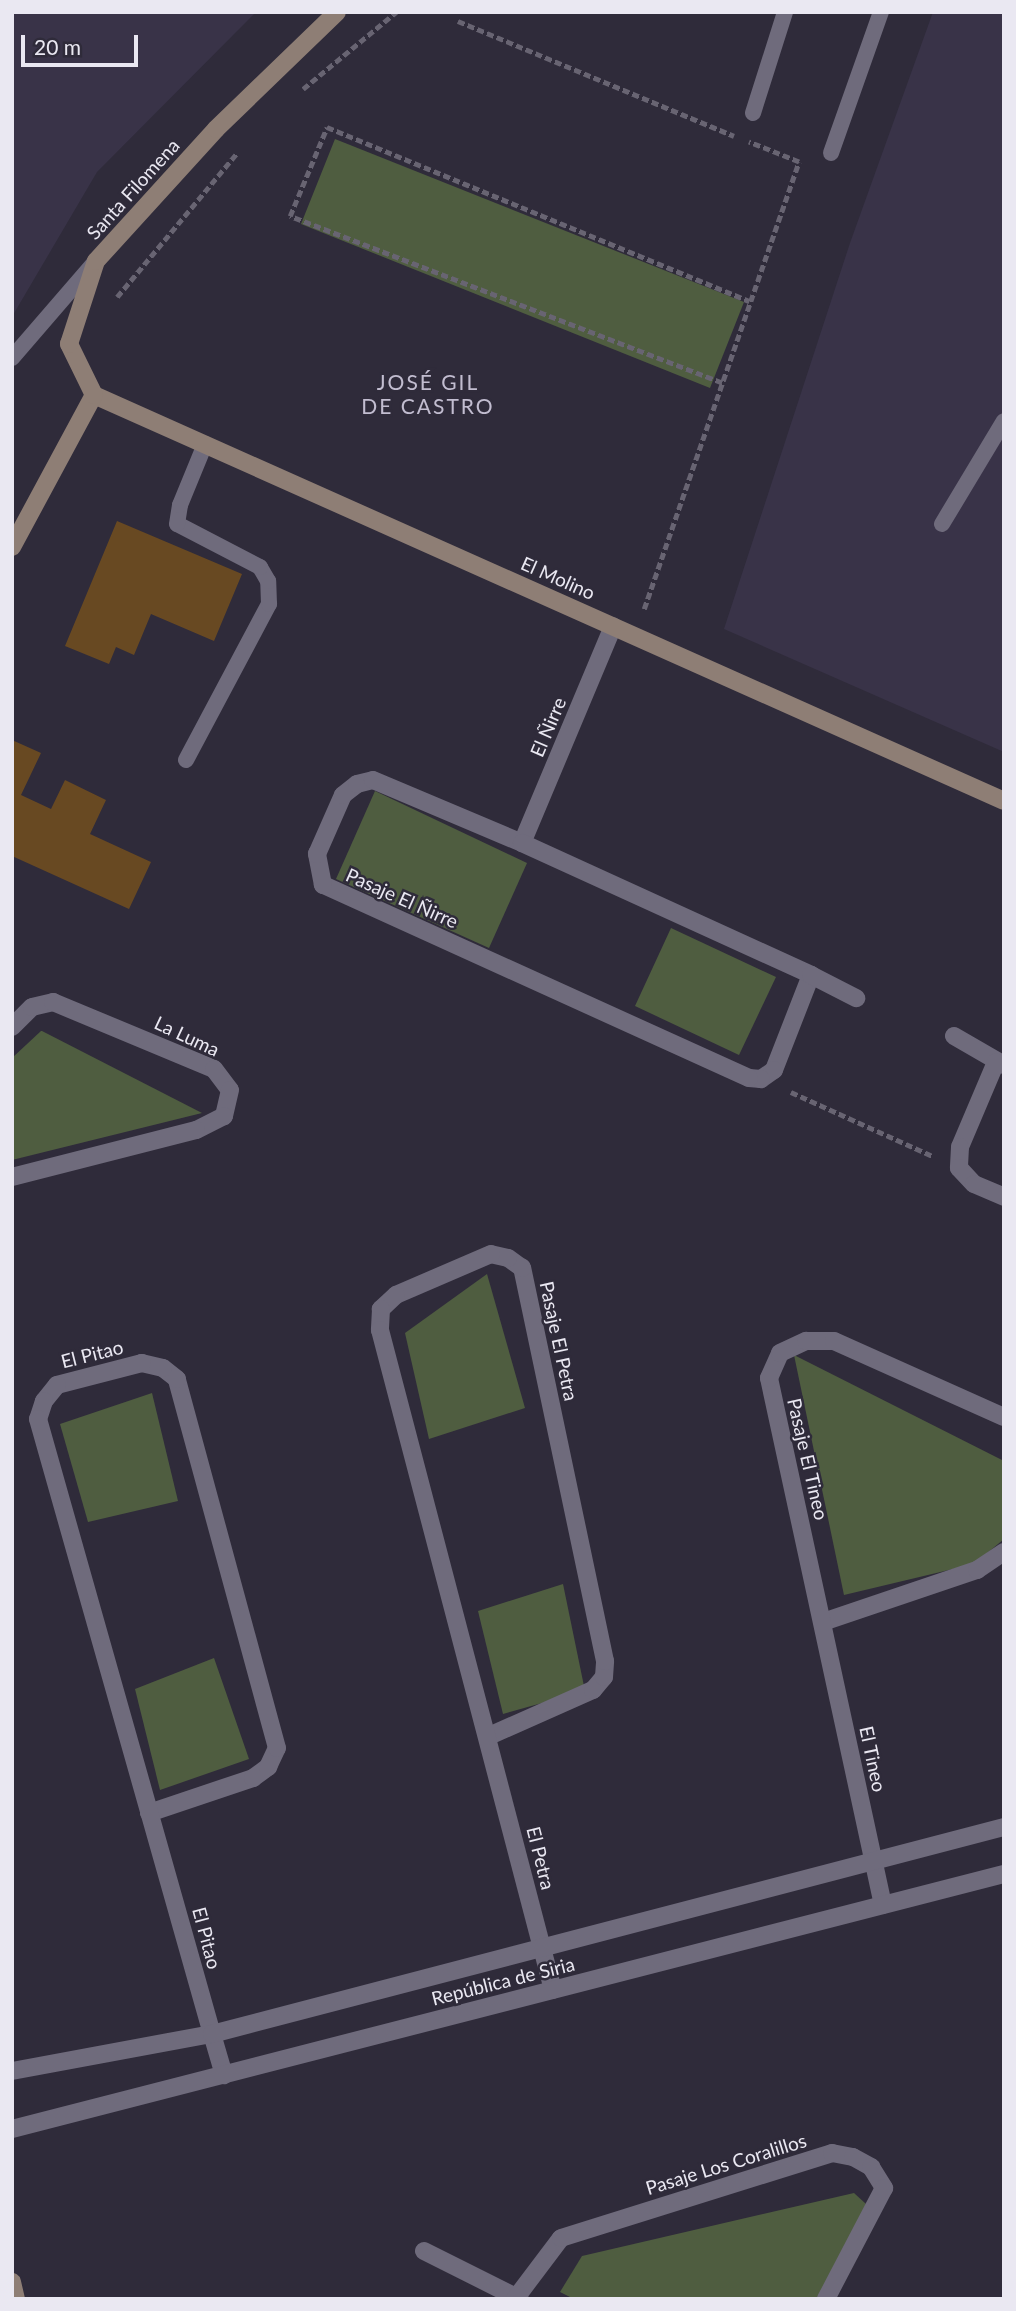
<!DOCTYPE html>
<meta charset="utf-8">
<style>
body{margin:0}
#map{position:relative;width:1016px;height:2311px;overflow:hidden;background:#2f2b3a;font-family:Lato,sans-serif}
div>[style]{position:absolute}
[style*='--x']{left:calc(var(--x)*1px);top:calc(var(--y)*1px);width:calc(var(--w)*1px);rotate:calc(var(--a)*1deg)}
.built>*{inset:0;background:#393348}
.green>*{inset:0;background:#4f5d40}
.building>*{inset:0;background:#684922}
.path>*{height:4.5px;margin-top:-2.25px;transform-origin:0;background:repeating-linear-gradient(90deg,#686472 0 7px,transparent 0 10.5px)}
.lane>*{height:16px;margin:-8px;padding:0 8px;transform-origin:8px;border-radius:8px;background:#6f6b7c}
.street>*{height:18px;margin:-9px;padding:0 9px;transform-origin:9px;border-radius:9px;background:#6f6b7c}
.secondary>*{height:18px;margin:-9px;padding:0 9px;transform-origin:9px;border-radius:9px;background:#8e7e75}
span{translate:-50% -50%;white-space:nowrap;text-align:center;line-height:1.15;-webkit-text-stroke:5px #2f2b3a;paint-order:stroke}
.street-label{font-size:19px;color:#eae8f2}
.neighbourhood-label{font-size:21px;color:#c2bdd0;letter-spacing:2px}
.frame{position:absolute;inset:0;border:14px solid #eae8f2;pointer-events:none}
.scale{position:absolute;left:21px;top:35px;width:117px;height:32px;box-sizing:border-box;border:4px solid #eae8f2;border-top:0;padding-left:9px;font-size:21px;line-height:24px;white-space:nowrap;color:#eae8f2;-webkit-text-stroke:5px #2f2b3a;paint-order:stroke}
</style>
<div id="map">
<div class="built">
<i style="clip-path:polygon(12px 12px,256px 12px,97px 172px,13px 315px)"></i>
<i style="clip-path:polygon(933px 12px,1004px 12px,1004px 752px,724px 629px,850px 243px)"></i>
</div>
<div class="green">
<i style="clip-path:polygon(335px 139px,744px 302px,710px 388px,301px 224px)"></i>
<i style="clip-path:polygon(375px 791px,527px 863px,489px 948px,336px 879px)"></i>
<i style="clip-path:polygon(671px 928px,776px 977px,739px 1055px,635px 1006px)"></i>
<i style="clip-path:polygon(41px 1031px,42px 1031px,202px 1113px,12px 1160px,12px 1058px)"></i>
<i style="clip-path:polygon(487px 1274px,525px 1408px,429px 1439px,405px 1333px)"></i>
<i style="clip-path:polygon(794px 1355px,1004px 1461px,1004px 1539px,974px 1564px,844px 1595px)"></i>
<i style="clip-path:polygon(152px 1393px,178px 1501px,88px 1522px,60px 1424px)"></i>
<i style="clip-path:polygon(563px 1584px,585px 1691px,503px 1714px,478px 1611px)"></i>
<i style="clip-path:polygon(214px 1658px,249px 1759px,160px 1790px,135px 1689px)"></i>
<i style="clip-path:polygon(854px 2193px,866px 2204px,819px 2299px,574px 2299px,560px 2292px,582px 2256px)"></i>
</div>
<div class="building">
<i style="clip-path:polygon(117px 521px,242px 574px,214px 641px,151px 614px,134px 655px,116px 647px,109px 664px,65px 646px)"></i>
<i style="clip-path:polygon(12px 740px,41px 753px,21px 795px,51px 809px,65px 780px,106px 800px,90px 834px,151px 862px,129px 909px,12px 856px)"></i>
</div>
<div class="path">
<i style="--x:458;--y:21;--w:299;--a:22.6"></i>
<i style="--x:303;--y:89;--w:121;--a:-39.6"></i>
<i style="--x:117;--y:297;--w:187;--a:-50.2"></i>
<i style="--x:722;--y:383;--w:463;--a:-158.9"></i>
<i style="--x:290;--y:216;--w:96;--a:-67.4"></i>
<i style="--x:327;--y:127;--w:457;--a:22.4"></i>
<i style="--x:644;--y:609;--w:473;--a:-70.9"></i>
<i style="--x:799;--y:162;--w:54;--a:-158.2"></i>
<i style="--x:791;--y:1092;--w:156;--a:24.3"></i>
</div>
<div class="lane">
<i style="--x:753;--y:113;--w:106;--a:-72.4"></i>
<i style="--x:831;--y:153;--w:150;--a:-70.5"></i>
<i style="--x:12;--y:358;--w:125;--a:-49.2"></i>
<i style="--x:942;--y:524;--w:120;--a:-59"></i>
<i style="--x:186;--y:760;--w:177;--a:-62"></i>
<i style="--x:269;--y:604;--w:23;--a:-92"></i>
<i style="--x:268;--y:581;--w:16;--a:-120"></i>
<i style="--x:260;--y:567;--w:93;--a:-152.6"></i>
<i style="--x:177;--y:524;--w:19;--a:-81"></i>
<i style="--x:180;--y:505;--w:66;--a:-67.7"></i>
</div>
<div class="street">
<i style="--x:522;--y:843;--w:235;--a:-67.2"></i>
<i style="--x:811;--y:975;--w:102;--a:111.3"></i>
<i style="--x:774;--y:1070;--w:16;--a:145"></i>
<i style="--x:761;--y:1079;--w:12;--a:-175"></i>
<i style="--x:749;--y:1078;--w:468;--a:-155.6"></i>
<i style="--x:323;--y:885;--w:32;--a:-101"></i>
<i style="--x:317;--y:854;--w:64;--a:-66.2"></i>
<i style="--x:343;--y:795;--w:18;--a:-38"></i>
<i style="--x:357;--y:784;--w:16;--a:-14"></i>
<i style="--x:373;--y:780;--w:162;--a:22.9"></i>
<i style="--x:522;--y:843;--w:318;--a:24.5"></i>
<i style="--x:811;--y:975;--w:51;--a:27.1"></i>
<i style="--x:12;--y:1027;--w:28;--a:-45"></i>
<i style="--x:32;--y:1007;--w:22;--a:-13"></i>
<i style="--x:53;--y:1002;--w:174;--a:22.6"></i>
<i style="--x:214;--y:1069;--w:26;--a:53"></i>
<i style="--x:230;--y:1090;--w:27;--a:103"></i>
<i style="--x:224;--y:1116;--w:31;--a:153"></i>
<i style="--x:196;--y:1130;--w:190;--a:165.7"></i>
<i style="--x:954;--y:1036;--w:58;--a:30.1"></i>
<i style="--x:996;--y:1062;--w:92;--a:113"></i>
<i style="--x:960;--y:1147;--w:21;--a:93"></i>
<i style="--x:959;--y:1168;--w:22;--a:47"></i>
<i style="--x:974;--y:1184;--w:33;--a:23"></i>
<i style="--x:823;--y:1622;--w:163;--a:-18.7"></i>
<i style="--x:977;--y:1570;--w:32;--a:-34"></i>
<i style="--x:489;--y:1736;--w:114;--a:-23.9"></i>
<i style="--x:593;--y:1690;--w:17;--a:-50"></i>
<i style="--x:604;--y:1677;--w:16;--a:-86"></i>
<i style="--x:605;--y:1661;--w:402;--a:-101.9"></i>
<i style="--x:522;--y:1268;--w:17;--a:-144"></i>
<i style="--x:508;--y:1258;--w:17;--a:-167"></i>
<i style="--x:491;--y:1254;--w:103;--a:156.7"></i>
<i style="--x:396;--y:1295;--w:21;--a:137"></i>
<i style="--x:381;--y:1309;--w:21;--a:93"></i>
<i style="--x:380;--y:1330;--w:682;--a:75.31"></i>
<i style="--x:149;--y:1813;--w:110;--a:-18.6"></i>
<i style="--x:253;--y:1778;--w:19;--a:-36"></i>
<i style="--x:268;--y:1767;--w:21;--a:-65"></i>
<i style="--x:277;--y:1748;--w:382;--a:-105.2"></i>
<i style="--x:177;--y:1379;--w:18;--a:-142"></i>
<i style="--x:163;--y:1368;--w:22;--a:-167"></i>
<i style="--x:142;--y:1363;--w:88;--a:165.5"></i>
<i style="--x:57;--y:1385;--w:21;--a:129"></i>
<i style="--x:44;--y:1401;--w:19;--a:108"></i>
<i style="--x:38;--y:1419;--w:639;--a:74.2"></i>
<i style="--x:212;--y:2034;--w:43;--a:73.7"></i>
<i style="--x:883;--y:1905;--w:539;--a:-102.21"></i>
<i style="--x:769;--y:1378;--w:27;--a:-66"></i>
<i style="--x:780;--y:1353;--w:29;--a:-25"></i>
<i style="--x:806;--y:1341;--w:28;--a:0"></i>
<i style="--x:834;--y:1341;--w:186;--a:24.1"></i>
<i style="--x:12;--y:2071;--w:203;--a:-10.5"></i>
<i style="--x:212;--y:2034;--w:819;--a:-14.65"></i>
<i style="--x:12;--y:2129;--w:1024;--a:-14.42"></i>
<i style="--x:424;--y:2251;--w:107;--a:26.6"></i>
<i style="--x:515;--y:2299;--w:76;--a:-53"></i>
<i style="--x:561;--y:2238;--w:284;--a:-17.4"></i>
<i style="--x:832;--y:2153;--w:21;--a:11"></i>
<i style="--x:853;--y:2157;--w:21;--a:29"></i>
<i style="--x:871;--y:2167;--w:25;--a:58"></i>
<i style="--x:884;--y:2188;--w:125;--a:117.6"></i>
</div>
<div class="secondary">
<i style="--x:94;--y:395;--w:996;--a:24.04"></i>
<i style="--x:12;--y:547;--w:173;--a:-61.7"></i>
<i style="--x:94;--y:395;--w:57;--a:-116.1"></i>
<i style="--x:69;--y:344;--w:87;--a:-72"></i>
<i style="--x:96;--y:261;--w:178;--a:-47.7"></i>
<i style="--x:216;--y:129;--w:168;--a:-44"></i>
<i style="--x:12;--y:2282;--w:17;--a:77"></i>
</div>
<div class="street-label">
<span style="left:133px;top:189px;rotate:-48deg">Santa Filomena</span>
<span style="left:558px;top:578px;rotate:24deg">El Molino</span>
<span style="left:548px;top:727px;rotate:-67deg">El Ñirre</span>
<span style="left:402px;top:898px;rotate:24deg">Pasaje El Ñirre</span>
<span style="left:187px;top:1036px;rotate:25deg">La Luma</span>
<span style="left:559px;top:1341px;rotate:78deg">Pasaje El Petra</span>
<span style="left:92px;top:1354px;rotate:-14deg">El Pitao</span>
<span style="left:808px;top:1459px;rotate:77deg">Pasaje El Tineo</span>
<span style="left:873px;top:1759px;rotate:78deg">El Tineo</span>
<span style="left:541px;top:1858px;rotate:76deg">El Petra</span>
<span style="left:207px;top:1938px;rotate:75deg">El Pitao</span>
<span style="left:503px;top:1981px;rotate:-14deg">República de Siria</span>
<span style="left:726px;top:2164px;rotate:-17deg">Pasaje Los Coralillos</span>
</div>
<div class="neighbourhood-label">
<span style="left:428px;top:394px">JOSÉ GIL<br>DE CASTRO</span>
</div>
<div class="frame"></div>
<div class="scale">20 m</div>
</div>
